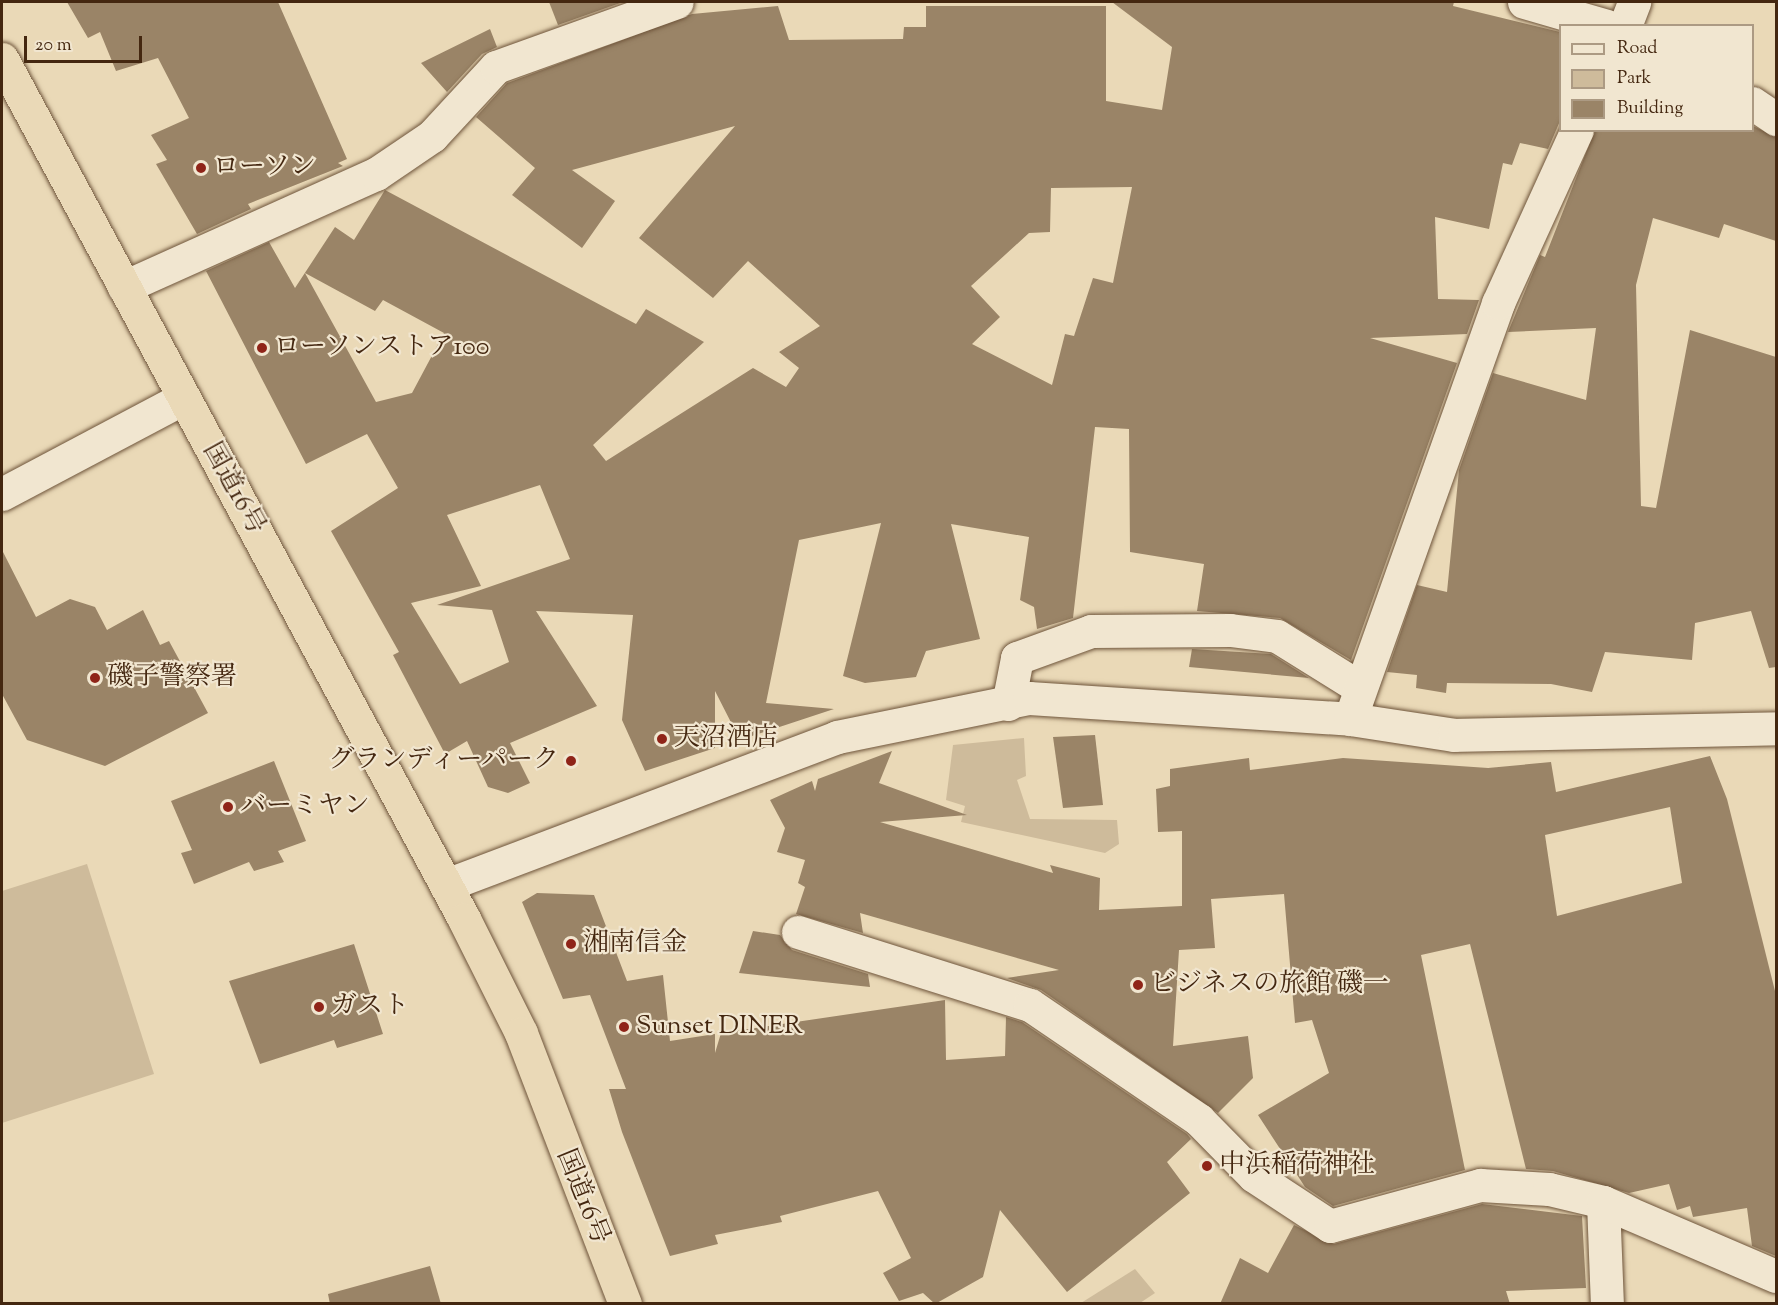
<!DOCTYPE html>
<meta charset="utf-8">
<style>
body{margin:0}
#map{position:relative;width:1778px;height:1305px;overflow:hidden;background:#ead9b7;font-family:"Sorts Mill Goudy","Noto Serif JP",serif}
div>[style]{position:absolute}
[style*='--x']{left:calc(var(--x)*1px);top:calc(var(--y)*1px);width:calc(var(--w)*1px);rotate:calc(var(--a)*1deg)}
.green>*{inset:0;background:#cebb9b}
.building>*{inset:0;background:#9a8467}
.roads{filter:drop-shadow(0 0 2px #6e543a) drop-shadow(0 0 2px #6e543a)}
.minor>*{height:33px;margin:-16.5px;padding:0 16.5px;transform-origin:16.5px;border-radius:16.5px;background:#f1e6d0}
.highway>*{height:33px;margin:-16.5px;padding:0 16.5px;transform-origin:16.5px;border-radius:16.5px;background:#ead9b7}
.dots>*{width:16px;height:16px;translate:-50% -50%;box-sizing:border-box;border:3px solid #f1e6d0;border-radius:50%}
span{translate:-50% -50%;white-space:nowrap;text-align:center;line-height:1.15;-webkit-text-stroke:4.5px #f1e6d0;paint-order:stroke}
.poi-label{font-size:26px;color:#442710}
.left{translate:0 -50%;text-align:left}
.right{translate:-100% -50%;text-align:right}
.street-label{font-size:26px;color:#442710}
.frame{position:absolute;inset:0;border:3px solid #442710;pointer-events:none}
.legend{position:absolute;left:1559px;top:24px;width:195px;height:108px;box-sizing:border-box;background:#f1e6d0;border:2px solid #ac9a83;margin:0;padding:8px 10px;list-style:none;font-size:18px;color:#442710}
.legend li{display:flex;align-items:center;gap:12px;height:30px}
.legend b{width:30px;border:2px solid #ac9a83}
.scale{position:absolute;left:24px;top:36px;width:118px;height:27px;box-sizing:border-box;border:3px solid #442710;border-top:0;padding-left:8px;font-size:18px;line-height:21px;white-space:nowrap;color:#442710;-webkit-text-stroke:4px #f1e6d0;paint-order:stroke}
</style>
<div id="map">
<div class="green">
<i style="clip-path:polygon(1024px 738px,1026px 776px,1017px 780px,1030px 819px,1117px 820px,1119px 844px,1105px 853px,961px 822px,965px 806px,946px 800px,953px 745px)"></i>
<i style="clip-path:polygon(87px 864px,154px 1074px,2px 1123px,2px 891px)"></i>
<i style="clip-path:polygon(1135px 1269px,1155px 1293px,1140px 1303px,1081px 1303px)"></i>
</div>
<div class="building">
<i style="clip-path:polygon(67px 2px,278px 2px,347px 159px,338px 163px,343px 166px,248px 204px,251px 209px,197px 234px,156px 164px,167px 160px,151px 135px,189px 118px,158px 58px,116px 71px,100px 32px,88px 38px)"></i>
<i style="clip-path:polygon(549px 2px,623px 2px,558px 25px)"></i>
<i style="clip-path:polygon(evenodd,1112px 2px,1454px 2px,1453px 6px,1560px 32px,1560px 121px,1548px 149px,1520px 143px,1512px 165px,1503px 163px,1489px 229px,1435px 217px,1438px 299px,1479px 300px,1467px 334px,1370px 338px,1457px 363px,1351px 660px,1280px 618px,1197px 611px,1204px 564px,1130px 552px,1129px 429px,1095px 427px,1073px 618px,1037px 629px,1034px 607px,1020px 600px,1029px 537px,951px 524px,980px 639px,926px 651px,916px 677px,865px 683px,843px 676px,881px 523px,799px 540px,766px 703px,834px 709px,740px 740px,715px 691px,715px 748px,645px 771px,622px 720px,633px 615px,536px 611px,597px 706px,510px 743px,530px 783px,508px 793px,488px 787px,467px 741px,445px 754px,393px 655px,399px 652px,331px 531px,398px 488px,367px 434px,306px 464px,206px 271px,269px 242px,295px 288px,335px 227px,354px 240px,385px 190px,636px 324px,646px 309px,704px 342px,593px 445px,606px 461px,753px 368px,786px 387px,799px 368px,779px 352px,820px 326px,748px 261px,713px 298px,639px 238px,735px 126px,572px 170px,615px 201px,582px 248px,512px 195px,535px 168px,476px 117px,507px 83px,692px 14px,778px 6px,789px 40px,903px 39px,904px 27px,926px 27px,926px 6px,1106px 6px,1106px 101px,1162px 110px,1172px 47px,1112px 2px,1132px 187px,1113px 283px,1093px 278px,1074px 336px,1065px 334px,1052px 385px,972px 344px,1000px 317px,971px 286px,1029px 233px,1050px 232px,1051px 188px,1132px 187px,1112px 2px,305px 273px,375px 311px,383px 300px,444px 333px,412px 393px,376px 402px,305px 273px,1112px 2px,540px 485px,570px 559px,437px 605px,492px 610px,509px 662px,460px 684px,411px 603px,481px 586px,447px 515px,540px 485px)"></i>
<i style="clip-path:polygon(490px 29px,497px 47px,482px 54px,447px 92px,421px 63px)"></i>
<i style="clip-path:polygon(1753px 126px,1776px 137px,1776px 241px,1724px 224px,1719px 238px,1653px 218px,1636px 285px,1641px 506px,1656px 508px,1690px 330px,1776px 357px,1776px 667px,1769px 668px,1751px 611px,1695px 623px,1692px 660px,1605px 652px,1592px 692px,1551px 684px,1447px 683px,1446px 693px,1416px 688px,1417px 675px,1387px 672px,1417px 585px,1447px 592px,1459px 470px,1493px 373px,1586px 400px,1596px 328px,1508px 332px,1540px 255px,1545px 257px,1595px 130px,1752px 130px)"></i>
<i style="clip-path:polygon(2px 550px,36px 617px,70px 599px,95px 607px,107px 630px,143px 610px,160px 645px,169px 641px,208px 713px,105px 766px,27px 740px,2px 694px)"></i>
<i style="clip-path:polygon(1192px 649px,1271px 654px,1309px 678px,1189px 667px)"></i>
<i style="clip-path:polygon(1095px 735px,1103px 805px,1063px 808px,1053px 737px)"></i>
<i style="clip-path:polygon(evenodd,892px 751px,879px 783px,967px 815px,880px 822px,1053px 873px,1050px 865px,1100px 878px,1099px 910px,1182px 906px,1182px 831px,1158px 832px,1156px 789px,1170px 786px,1170px 769px,1249px 758px,1250px 770px,1343px 758px,1488px 768px,1551px 762px,1556px 792px,1710px 756px,1727px 799px,1776px 995px,1776px 1256px,1752px 1246px,1747px 1208px,1693px 1217px,1690px 1206px,1677px 1210px,1669px 1184px,1629px 1193px,1553px 1171px,1526px 1169px,1470px 944px,1421px 955px,1465px 1170px,1333px 1206px,1305px 1187px,1258px 1115px,1329px 1073px,1312px 1020px,1295px 1023px,1284px 894px,1211px 899px,1215px 948px,1179px 950px,1173px 1046px,1248px 1036px,1253px 1078px,1218px 1113px,1041px 990px,1007px 978px,1059px 970px,860px 913px,863px 933px,796px 914px,805px 887px,798px 883px,805px 860px,777px 852px,785px 828px,770px 800px,812px 781px,815px 791px,818px 779px,892px 751px,1670px 807px,1682px 883px,1557px 916px,1545px 835px,1670px 807px)"></i>
<i style="clip-path:polygon(274px 761px,306px 841px,278px 851px,284px 862px,254px 871px,249px 862px,194px 884px,181px 853px,192px 850px,171px 801px)"></i>
<i style="clip-path:polygon(537px 893px,594px 895px,627px 981px,663px 975px,670px 1041px,715px 1034px,715px 1053px,721px 1033px,945px 1000px,946px 1060px,1005px 1056px,1006px 1017px,1022px 1022px,1187px 1134px,1191px 1139px,1167px 1162px,1190px 1193px,1067px 1292px,1000px 1210px,983px 1277px,935px 1304px,923px 1293px,899px 1301px,883px 1273px,911px 1258px,878px 1191px,780px 1216px,782px 1222px,715px 1235px,718px 1244px,670px 1256px,622px 1132px,609px 1089px,626px 1089px,590px 995px,563px 999px,522px 902px)"></i>
<i style="clip-path:polygon(753px 931px,780px 935px,792px 950px,868px 974px,870px 987px,739px 973px)"></i>
<i style="clip-path:polygon(354px 944px,383px 1034px,337px 1048px,334px 1040px,260px 1064px,229px 981px)"></i>
<i style="clip-path:polygon(1482px 1204px,1582px 1216px,1586px 1288px,1506px 1291px,1510px 1304px,1220px 1304px,1240px 1258px,1268px 1273px,1294px 1225px,1334px 1244px)"></i>
<i style="clip-path:polygon(430px 1266px,441px 1304px,330px 1304px,328px 1294px)"></i>
</div>
<div class="roads">
<div class="minor">
<i style="--x:1524;--y:2;--w:86;--a:16.1"></i>
<i style="--x:1625;--y:26;--w:26;--a:-69"></i>
<i style="--x:1752;--y:103;--w:29;--a:34"></i>
<i style="--x:124;--y:287;--w:276;--a:-24.2"></i>
<i style="--x:376;--y:174;--w:68;--a:-34.2"></i>
<i style="--x:432;--y:136;--w:94;--a:-47.2"></i>
<i style="--x:496;--y:67;--w:192;--a:-19.8"></i>
<i style="--x:2;--y:494;--w:205;--a:-27.9"></i>
<i style="--x:1008;--y:704;--w:47;--a:-78.9"></i>
<i style="--x:1017;--y:658;--w:79;--a:-20"></i>
<i style="--x:1091;--y:631;--w:139;--a:-0.4"></i>
<i style="--x:1230;--y:630;--w:47;--a:7.3"></i>
<i style="--x:1277;--y:636;--w:97;--a:31.9"></i>
<i style="--x:1350;--y:719;--w:442;--a:-70.4"></i>
<i style="--x:1498;--y:303;--w:190;--a:-65.5"></i>
<i style="--x:446;--y:885;--w:418;--a:-20.7"></i>
<i style="--x:837;--y:737;--w:196;--a:-11.5"></i>
<i style="--x:1029;--y:698;--w:322;--a:3.7"></i>
<i style="--x:1350;--y:719;--w:105;--a:8.7"></i>
<i style="--x:1454;--y:735;--w:322;--a:-1.2"></i>
<i style="--x:798;--y:932;--w:243;--a:17.5"></i>
<i style="--x:1030;--y:1005;--w:204;--a:34.2"></i>
<i style="--x:1199;--y:1120;--w:78;--a:45.5"></i>
<i style="--x:1254;--y:1176;--w:91;--a:33.3"></i>
<i style="--x:1330;--y:1226;--w:156;--a:-15.3"></i>
<i style="--x:1480;--y:1185;--w:69;--a:3.3"></i>
<i style="--x:1549;--y:1189;--w:56;--a:13.5"></i>
<i style="--x:1603;--y:1202;--w:102;--a:87.8"></i>
<i style="--x:1603;--y:1202;--w:188;--a:23.2"></i>
</div>
<div class="highway">
<i style="--x:2;--y:59;--w:976;--a:61.75"></i>
<i style="--x:464;--y:919;--w:127;--a:63.4"></i>
<i style="--x:521;--y:1033;--w:290;--a:69"></i>
</div>
</div>
<div class="dots">
<i style="left:201px;top:168px;background:#8f2418"></i>
<i style="left:262px;top:348px;background:#8f2418"></i>
<i style="left:95px;top:678px;background:#8f2418"></i>
<i style="left:662px;top:739px;background:#8f2418"></i>
<i style="left:571px;top:761px;background:#8f2418"></i>
<i style="left:228px;top:807px;background:#8f2418"></i>
<i style="left:571px;top:944px;background:#8f2418"></i>
<i style="left:1138px;top:985px;background:#8f2418"></i>
<i style="left:319px;top:1007px;background:#8f2418"></i>
<i style="left:624px;top:1027px;background:#8f2418"></i>
<i style="left:1207px;top:1166px;background:#8f2418"></i>
</div>
<div class="poi-label">
<span class="left" style="left:213px;top:168px">ローソン</span>
<span class="left" style="left:274px;top:348px">ローソンストア100</span>
<span class="left" style="left:107px;top:678px">磯子警察署</span>
<span class="left" style="left:674px;top:739px">天沼酒店</span>
<span class="right" style="left:559px;top:761px">グランディーパーク</span>
<span class="left" style="left:240px;top:807px">バーミヤン</span>
<span class="left" style="left:583px;top:944px">湘南信金</span>
<span class="left" style="left:1150px;top:985px">ビジネスの旅館 磯一</span>
<span class="left" style="left:331px;top:1007px">ガスト</span>
<span class="left" style="left:636px;top:1027px">Sunset DINER</span>
<span class="left" style="left:1219px;top:1166px">中浜稲荷神社</span>
</div>
<div class="street-label">
<span style="left:233px;top:489px;rotate:61deg">国道16号</span>
<span style="left:582px;top:1197px;rotate:68deg">国道16号</span>
</div>
<div class="frame"></div>
<ul class="legend">
<li><b style="height:8px;background:#f1e6d0"></b>Road</li>
<li><b style="height:16px;background:#cebb9b"></b>Park</li>
<li><b style="height:16px;background:#9a8467"></b>Building</li>
</ul>
<div class="scale">20 m</div>
</div>
